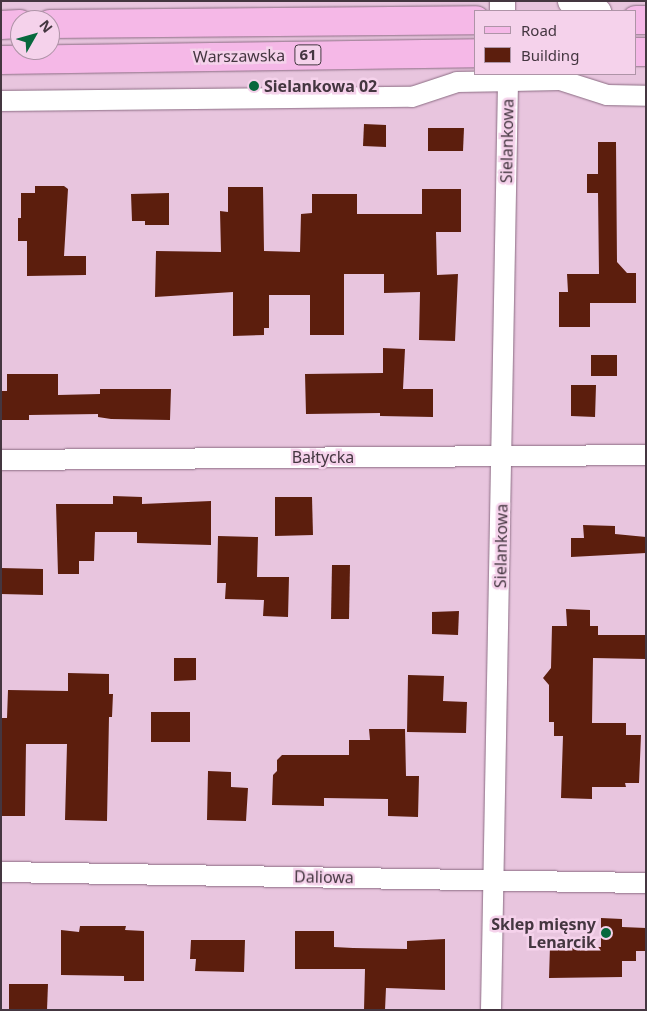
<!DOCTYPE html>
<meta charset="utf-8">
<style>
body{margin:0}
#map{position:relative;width:647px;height:1011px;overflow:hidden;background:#e8c5de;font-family:"Noto Sans",sans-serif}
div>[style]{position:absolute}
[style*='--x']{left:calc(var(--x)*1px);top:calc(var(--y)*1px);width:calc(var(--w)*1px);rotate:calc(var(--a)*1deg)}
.building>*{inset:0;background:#5c1e0d}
.roads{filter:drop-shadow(0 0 1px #8b6c83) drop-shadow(0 0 1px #8b6c83)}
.minor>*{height:20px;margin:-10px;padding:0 10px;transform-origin:10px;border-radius:10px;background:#fff}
.tertiary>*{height:25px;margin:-12.5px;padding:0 12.5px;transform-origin:12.5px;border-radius:12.5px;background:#fff}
.primary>*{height:28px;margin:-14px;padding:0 14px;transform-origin:14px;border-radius:14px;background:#f5b8e7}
.dots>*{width:14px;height:14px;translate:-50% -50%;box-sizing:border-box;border:2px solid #f5d2eb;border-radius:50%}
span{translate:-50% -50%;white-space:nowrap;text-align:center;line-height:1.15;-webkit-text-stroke:5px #f5d2eb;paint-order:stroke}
.shield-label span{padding:1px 4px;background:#f5d2eb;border:1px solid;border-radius:4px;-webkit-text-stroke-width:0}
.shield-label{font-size:15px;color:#443640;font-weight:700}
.street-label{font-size:16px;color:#443640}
.poi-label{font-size:16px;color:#443640;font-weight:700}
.left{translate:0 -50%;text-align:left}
.right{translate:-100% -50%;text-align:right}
.frame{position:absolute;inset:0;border:2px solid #443640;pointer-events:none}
.legend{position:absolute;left:474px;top:10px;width:162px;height:65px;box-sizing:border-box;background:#f5d2eb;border:1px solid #ae94a7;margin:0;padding:6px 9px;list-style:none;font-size:15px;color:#443640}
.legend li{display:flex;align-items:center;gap:10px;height:25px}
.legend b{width:25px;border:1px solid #ae94a7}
.north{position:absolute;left:10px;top:10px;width:50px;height:50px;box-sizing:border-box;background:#f5d2eb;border:1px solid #ae94a7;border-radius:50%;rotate:52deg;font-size:14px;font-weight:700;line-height:20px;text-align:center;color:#443640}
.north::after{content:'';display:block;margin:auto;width:18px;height:22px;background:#07683d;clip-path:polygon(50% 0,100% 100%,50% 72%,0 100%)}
</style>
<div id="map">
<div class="building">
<i style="clip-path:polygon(364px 124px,386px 125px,386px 147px,363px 146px)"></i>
<i style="clip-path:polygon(428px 128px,464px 128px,463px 151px,428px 151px)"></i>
<i style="clip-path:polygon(598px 142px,616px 142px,617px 262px,627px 273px,636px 273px,636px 303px,590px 303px,590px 327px,559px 327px,559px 292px,568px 292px,567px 274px,599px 274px,598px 193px,587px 193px,587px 174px,598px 174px)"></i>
<i style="clip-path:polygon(35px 186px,64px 186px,68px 189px,64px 256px,86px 256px,86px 275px,27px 276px,27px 241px,18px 241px,18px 218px,21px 218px,21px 193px,35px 193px)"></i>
<i style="clip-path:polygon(228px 187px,263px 187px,264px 251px,300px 252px,301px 214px,312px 213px,312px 194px,357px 194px,357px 214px,422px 214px,422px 189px,461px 189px,461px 232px,436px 232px,437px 275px,458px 274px,455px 341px,419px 340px,420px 292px,384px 293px,384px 274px,344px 274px,344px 335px,310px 335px,310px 295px,269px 295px,269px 328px,264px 328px,264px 335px,233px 336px,233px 292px,155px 297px,156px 251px,221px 252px,220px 211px,228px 212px)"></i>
<i style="clip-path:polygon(169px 193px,169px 225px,145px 225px,145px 221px,132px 221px,131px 194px)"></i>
<i style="clip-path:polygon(383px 348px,405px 349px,403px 389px,433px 389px,433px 417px,380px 416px,380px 413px,306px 414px,305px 374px,383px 373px)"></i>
<i style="clip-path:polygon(591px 355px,617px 355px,617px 376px,591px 376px)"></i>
<i style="clip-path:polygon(7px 374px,58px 374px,58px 395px,100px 394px,100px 389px,171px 389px,170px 420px,111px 419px,98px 417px,98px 414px,29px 415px,29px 420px,2px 420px,2px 391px,7px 391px)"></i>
<i style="clip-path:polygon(571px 385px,596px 385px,595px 417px,571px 416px)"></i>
<i style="clip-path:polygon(113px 496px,142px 497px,142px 504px,211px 501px,211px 545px,137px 543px,137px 532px,95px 532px,94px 561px,79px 561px,79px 574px,58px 574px,56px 504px,113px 504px)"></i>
<i style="clip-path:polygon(275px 497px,312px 497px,313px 535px,275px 536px)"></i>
<i style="clip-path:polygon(583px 525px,615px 526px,615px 534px,646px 537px,646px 553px,571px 557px,571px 538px,584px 538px)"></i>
<i style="clip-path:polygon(218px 536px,258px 537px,257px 577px,289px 577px,288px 617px,263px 616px,264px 600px,225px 599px,226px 583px,217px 583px)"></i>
<i style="clip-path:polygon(332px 565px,350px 565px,349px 619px,331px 619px)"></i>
<i style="clip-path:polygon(1px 568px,43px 569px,43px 595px,1px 594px)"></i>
<i style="clip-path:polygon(566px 609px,590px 610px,590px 626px,598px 626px,598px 635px,646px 635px,646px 659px,593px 658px,592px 723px,626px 723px,626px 735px,641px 735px,639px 783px,625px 783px,626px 787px,592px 787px,592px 799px,561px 798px,563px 736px,554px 736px,554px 722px,549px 722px,549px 685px,543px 678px,551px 668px,552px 626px,567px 626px)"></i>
<i style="clip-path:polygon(459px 611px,458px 635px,432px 634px,432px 612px)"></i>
<i style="clip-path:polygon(174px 658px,196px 658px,196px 680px,174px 681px)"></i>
<i style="clip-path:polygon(68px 673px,109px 674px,109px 694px,113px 694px,112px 717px,109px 717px,107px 821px,65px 820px,67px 744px,26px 744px,25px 816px,1px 816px,1px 718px,7px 718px,8px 690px,68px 691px)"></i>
<i style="clip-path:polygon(408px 675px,444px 676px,443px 701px,467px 702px,466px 733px,407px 732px)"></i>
<i style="clip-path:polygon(151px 712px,190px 712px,190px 742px,151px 742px)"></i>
<i style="clip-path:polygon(369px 729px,405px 729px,406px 776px,419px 776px,418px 817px,388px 816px,388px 799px,324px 798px,324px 806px,272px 805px,273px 775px,277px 771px,277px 760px,282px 755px,349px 755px,349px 740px,370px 740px)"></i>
<i style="clip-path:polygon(208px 771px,231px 772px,231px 787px,248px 788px,246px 821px,207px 820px)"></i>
<i style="clip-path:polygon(601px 918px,622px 919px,622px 927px,646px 928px,646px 951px,636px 951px,636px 961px,622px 961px,622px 977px,549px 978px,550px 946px,601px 947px)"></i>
<i style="clip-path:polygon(80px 926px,126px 926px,125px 930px,144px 931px,144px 981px,124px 981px,124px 976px,61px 975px,61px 930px,79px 932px)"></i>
<i style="clip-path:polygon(295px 931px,334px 931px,334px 947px,353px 948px,407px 949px,407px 941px,445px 939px,445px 990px,386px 988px,385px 1010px,364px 1010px,365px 969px,295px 969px)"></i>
<i style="clip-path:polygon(191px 940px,245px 940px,244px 972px,195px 971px,196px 959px,190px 959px)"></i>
<i style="clip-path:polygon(9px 984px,48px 984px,47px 1010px,9px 1010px)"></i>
</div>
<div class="roads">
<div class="minor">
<i style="--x:1;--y:101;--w:411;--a:-0.6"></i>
<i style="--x:412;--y:97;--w:47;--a:-18.4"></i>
<i style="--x:457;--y:82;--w:103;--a:-1.1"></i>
<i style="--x:560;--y:80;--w:49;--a:17.7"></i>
<i style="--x:607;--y:95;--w:39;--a:1"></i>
<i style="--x:1;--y:460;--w:645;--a:-0.44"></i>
<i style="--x:1;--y:872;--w:645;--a:0.98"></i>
<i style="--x:491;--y:1010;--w:929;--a:-88.95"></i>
</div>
<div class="tertiary">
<i style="--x:502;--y:1;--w:10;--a:90"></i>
<i style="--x:570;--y:1;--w:30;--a:20"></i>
</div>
<div class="primary">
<i style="--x:636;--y:20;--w:10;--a:0"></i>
<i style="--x:50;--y:24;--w:426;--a:-0.5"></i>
<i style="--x:1;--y:25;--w:19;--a:-3"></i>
<i style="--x:636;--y:52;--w:10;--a:0"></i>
<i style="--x:1;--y:60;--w:475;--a:-0.8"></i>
</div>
</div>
<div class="dots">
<i style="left:254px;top:86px;background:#07683d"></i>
<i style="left:606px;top:933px;background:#07683d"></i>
</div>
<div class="shield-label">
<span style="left:308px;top:55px">61</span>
</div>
<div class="street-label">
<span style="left:239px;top:56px;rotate:-1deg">Warszawska</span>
<span style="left:507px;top:141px;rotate:-89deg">Sielankowa</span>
<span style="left:323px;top:457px">Bałtycka</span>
<span style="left:501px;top:546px;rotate:-89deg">Sielankowa</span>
<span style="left:324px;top:877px;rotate:1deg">Daliowa</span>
</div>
<div class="poi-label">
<span class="left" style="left:264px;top:86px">Sielankowa 02</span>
<span class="right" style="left:596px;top:933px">Sklep mięsny<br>Lenarcik</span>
</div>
<div class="frame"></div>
<ul class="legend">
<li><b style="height:6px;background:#f5b8e7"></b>Road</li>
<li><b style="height:14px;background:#5c1e0d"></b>Building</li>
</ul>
<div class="north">N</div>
</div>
